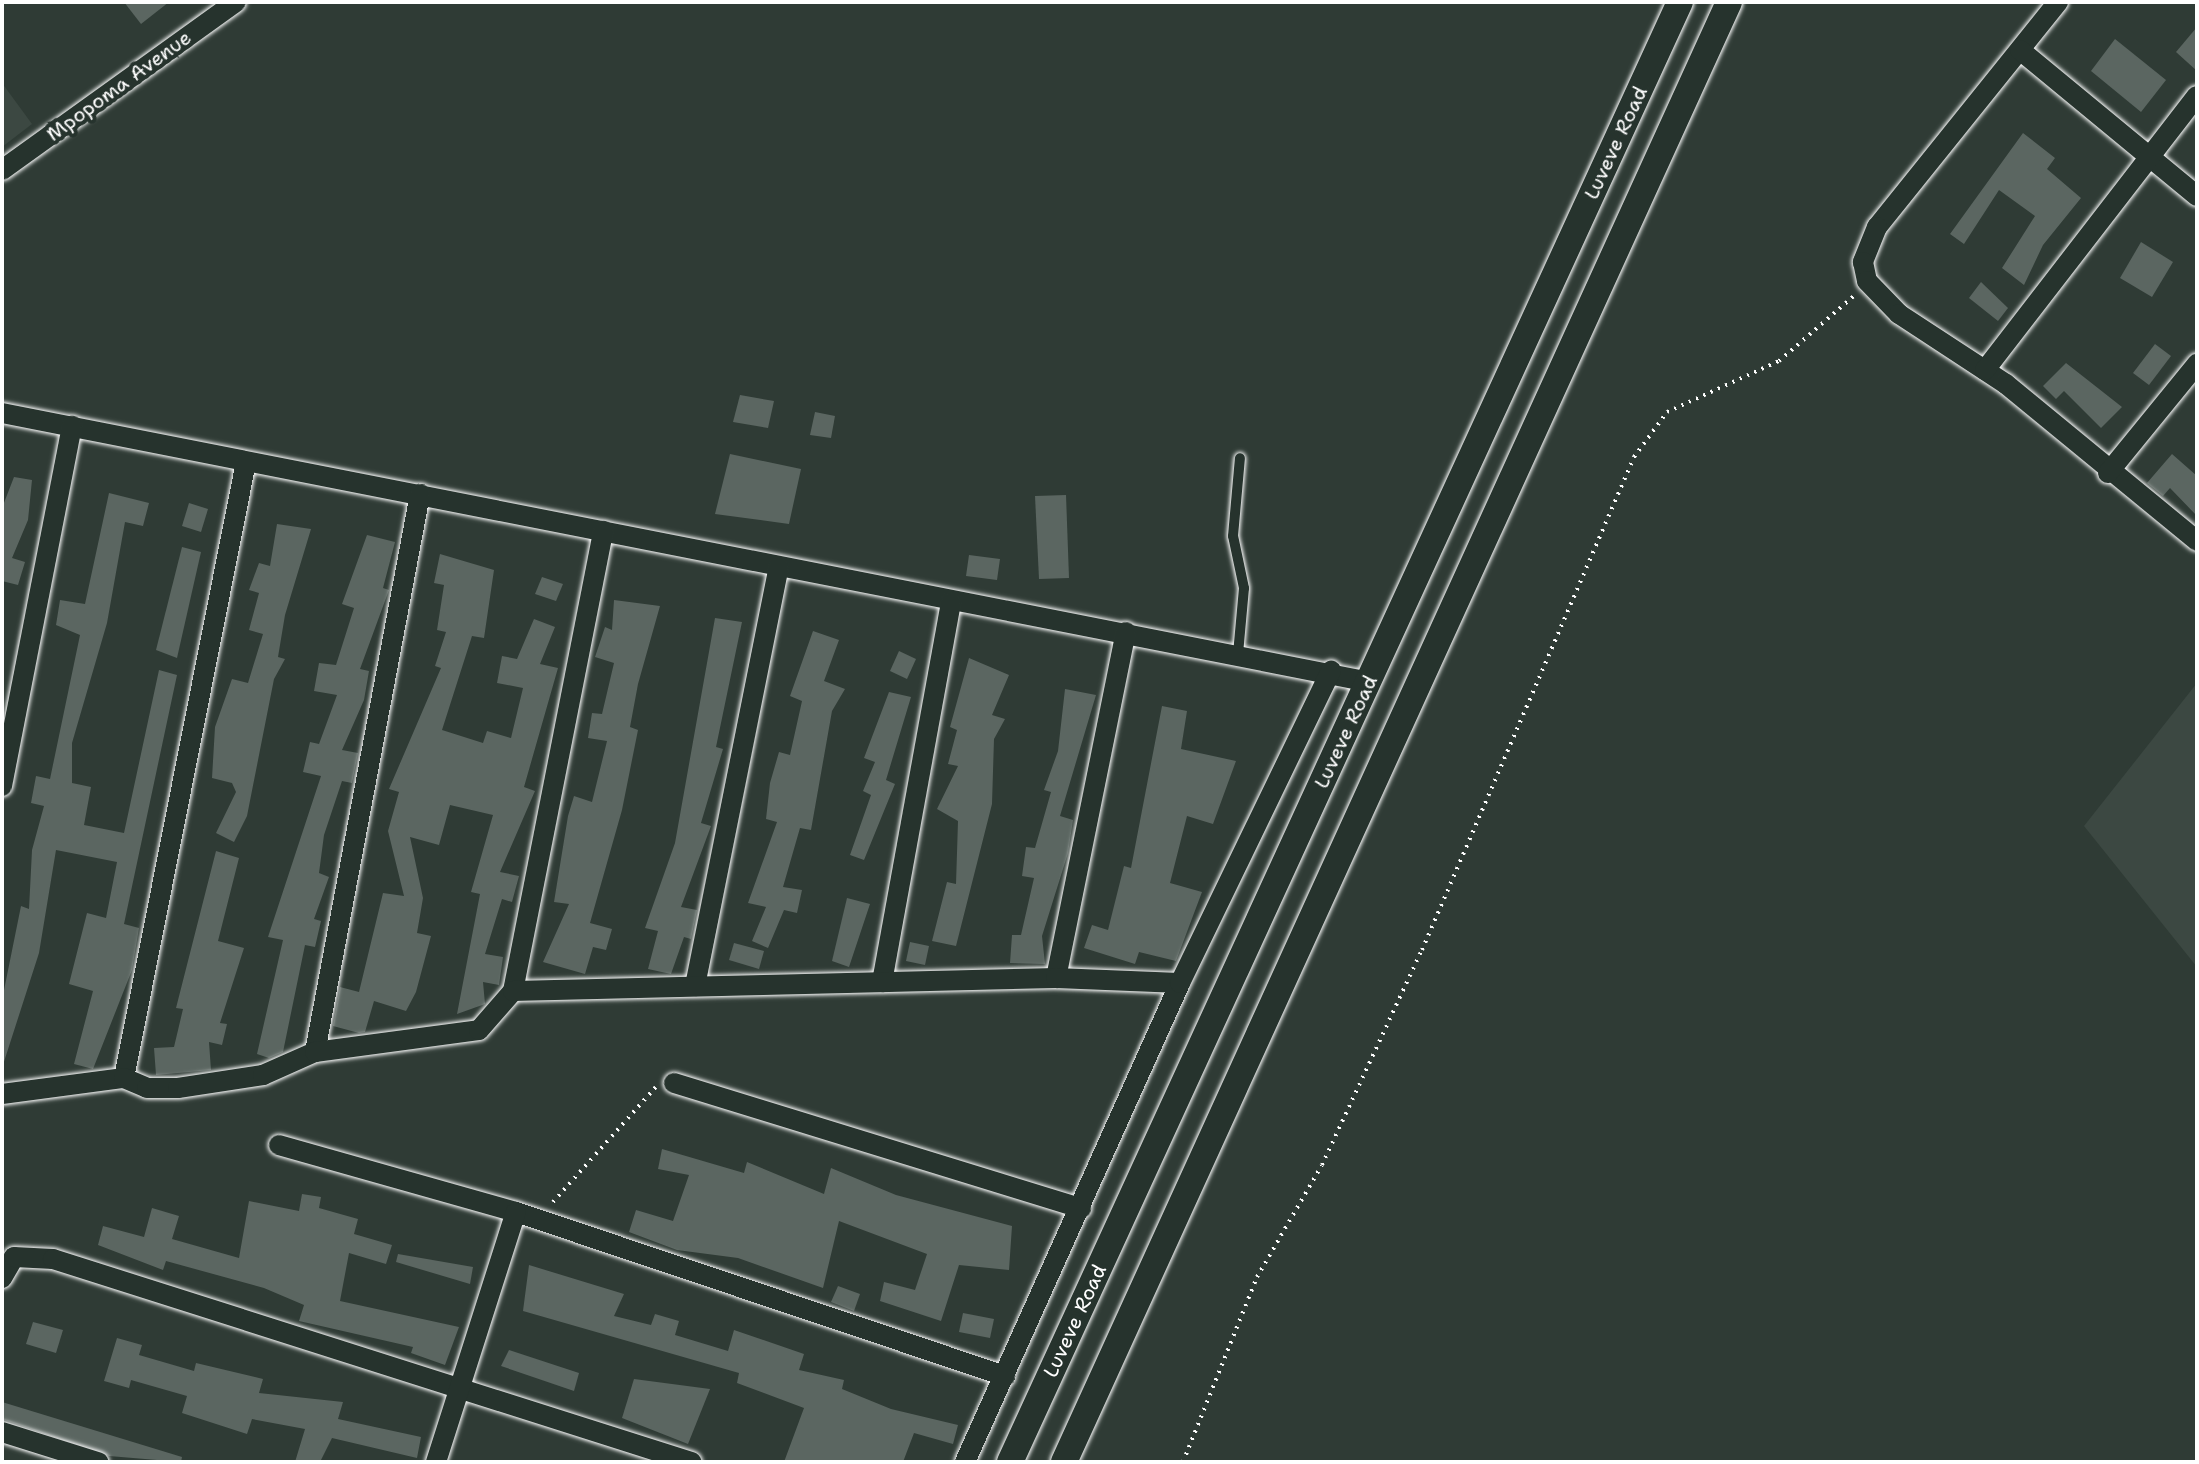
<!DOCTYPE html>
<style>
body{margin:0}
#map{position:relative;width:2199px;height:1464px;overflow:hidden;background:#2f3b35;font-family:"Shantell Sans",sans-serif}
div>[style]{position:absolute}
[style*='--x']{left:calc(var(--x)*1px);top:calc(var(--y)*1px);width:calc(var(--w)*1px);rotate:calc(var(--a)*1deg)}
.built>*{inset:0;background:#3c4842}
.building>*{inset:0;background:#5b6661}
.path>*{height:4px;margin-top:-2px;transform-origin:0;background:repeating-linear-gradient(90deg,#fff 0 2px,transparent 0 8px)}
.roads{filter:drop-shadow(0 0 2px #fff) drop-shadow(0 0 2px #fff)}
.service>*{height:10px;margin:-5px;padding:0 5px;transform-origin:5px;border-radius:5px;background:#26332d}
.minor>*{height:20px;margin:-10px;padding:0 10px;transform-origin:10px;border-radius:10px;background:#26332d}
.tertiary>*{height:26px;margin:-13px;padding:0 13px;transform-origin:13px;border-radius:13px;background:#26332d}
span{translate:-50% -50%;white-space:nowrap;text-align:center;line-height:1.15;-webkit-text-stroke:8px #26332d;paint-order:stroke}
.street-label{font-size:20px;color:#fff}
.frame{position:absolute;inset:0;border:4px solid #fff;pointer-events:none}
</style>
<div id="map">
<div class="built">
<i style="clip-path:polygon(2px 83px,32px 124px,2px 147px)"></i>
<i style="clip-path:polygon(2197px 683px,2197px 967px,2084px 826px)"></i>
</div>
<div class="building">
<i style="clip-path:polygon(124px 2px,169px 2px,141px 24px)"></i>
<i style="clip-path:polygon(2197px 27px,2197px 71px,2176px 52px)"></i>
<i style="clip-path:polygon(2115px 39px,2166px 80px,2141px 112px,2091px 71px)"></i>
<i style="clip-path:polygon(2023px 133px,2055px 158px,2047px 169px,2081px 198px,2043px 245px,2024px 285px,2002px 268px,2035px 216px,1999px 190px,1964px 244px,1950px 234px)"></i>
<i style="clip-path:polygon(2141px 242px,2173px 262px,2152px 297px,2120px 278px)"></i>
<i style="clip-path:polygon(1981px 282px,2008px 308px,1998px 321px,1969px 298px)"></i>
<i style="clip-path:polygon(2155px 344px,2171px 356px,2149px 385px,2133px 373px)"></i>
<i style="clip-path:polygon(2066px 363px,2122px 407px,2101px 428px,2064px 391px,2056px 399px,2043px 386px)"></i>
<i style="clip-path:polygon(740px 395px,774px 401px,768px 428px,733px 422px)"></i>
<i style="clip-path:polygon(815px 412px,835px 416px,831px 438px,810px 435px)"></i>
<i style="clip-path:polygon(730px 454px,801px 469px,789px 524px,715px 514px)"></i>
<i style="clip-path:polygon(2172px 454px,2197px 476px,2197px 516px,2170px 488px,2163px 496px,2147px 483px)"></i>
<i style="clip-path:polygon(14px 477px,32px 480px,28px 520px,12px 558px,25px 562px,18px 585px,2px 581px,2px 508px)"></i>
<i style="clip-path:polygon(109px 493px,149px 503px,143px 526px,125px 522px,107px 623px,72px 743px,72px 783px,91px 787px,84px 825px,124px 833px,159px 670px,177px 675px,124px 924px,139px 928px,132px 970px,93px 1069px,74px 1064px,93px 991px,69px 984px,87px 913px,106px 918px,117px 862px,56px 850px,39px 953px,2px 1068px,2px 1000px,21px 906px,29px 909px,32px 850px,44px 806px,31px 803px,36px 776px,50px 779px,80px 635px,56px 625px,60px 600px,85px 604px)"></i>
<i style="clip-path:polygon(1066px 495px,1069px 578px,1039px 579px,1035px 496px)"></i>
<i style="clip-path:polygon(189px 503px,208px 509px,201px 532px,182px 526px)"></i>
<i style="clip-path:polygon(277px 524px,311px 529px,285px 615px,278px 657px,285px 659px,274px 679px,247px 816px,234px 842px,216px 833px,236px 792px,232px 783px,212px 778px,215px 727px,232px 679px,248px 683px,263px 634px,249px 630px,259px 593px,249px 590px,259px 563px,270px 566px)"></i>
<i style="clip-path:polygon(367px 535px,395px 542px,383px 588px,389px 590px,360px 669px,369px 671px,364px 700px,342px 750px,358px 753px,352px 783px,342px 781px,324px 835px,319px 873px,329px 877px,314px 919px,321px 921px,315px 947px,305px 945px,283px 1052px,269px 1058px,257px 1054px,283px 940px,268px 937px,321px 776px,303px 772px,310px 742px,319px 744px,337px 695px,314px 691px,319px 663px,336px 665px,354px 608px,342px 604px)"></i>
<i style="clip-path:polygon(182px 547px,201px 552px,177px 658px,156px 650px)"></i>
<i style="clip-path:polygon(440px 554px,494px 570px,484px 638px,472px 636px,442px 730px,483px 743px,487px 731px,511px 738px,523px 688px,497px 683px,502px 656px,517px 659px,534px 619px,555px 627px,540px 664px,558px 668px,524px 787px,535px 791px,500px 872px,519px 876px,512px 902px,502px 899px,485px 954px,503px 957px,499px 985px,483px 982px,485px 1004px,457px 1014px,480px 894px,471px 892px,493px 815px,450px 805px,439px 845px,410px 837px,423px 898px,417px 933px,431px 936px,416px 992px,406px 1011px,374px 1001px,365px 1032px,359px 1033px,333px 1026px,340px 987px,359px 992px,383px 893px,404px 896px,388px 831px,399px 792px,389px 789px,441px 668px,435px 666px,446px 632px,437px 630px,444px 585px,434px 583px)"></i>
<i style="clip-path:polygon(969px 555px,1000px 559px,997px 580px,966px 576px)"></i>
<i style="clip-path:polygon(542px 577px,563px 584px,556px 601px,535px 594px)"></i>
<i style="clip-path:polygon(614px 600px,660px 606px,638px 684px,630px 727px,638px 730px,622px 810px,590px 923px,612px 929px,606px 950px,593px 947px,585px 974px,543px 962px,569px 904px,554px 902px,568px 816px,574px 796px,592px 802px,607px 741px,588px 738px,592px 713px,602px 714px,614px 663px,595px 657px,605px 627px,612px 630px)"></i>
<i style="clip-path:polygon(715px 618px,742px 622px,716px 747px,723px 749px,701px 823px,711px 826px,681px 907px,697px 910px,691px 939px,684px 937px,671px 974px,648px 969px,658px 931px,645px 928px,675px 843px)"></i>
<i style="clip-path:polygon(813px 631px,839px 640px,824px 681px,845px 689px,832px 711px,811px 830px,800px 828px,783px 887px,802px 890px,797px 913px,784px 910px,768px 948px,752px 941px,766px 907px,748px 903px,777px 822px,766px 819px,770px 783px,779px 752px,790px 755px,802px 701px,790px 696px)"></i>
<i style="clip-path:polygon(899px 651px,916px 659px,907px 679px,890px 671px)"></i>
<i style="clip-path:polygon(969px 658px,1009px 675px,992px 715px,1005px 719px,994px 739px,992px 804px,956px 946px,932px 941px,947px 882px,956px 884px,958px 821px,937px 809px,958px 766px,948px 764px,957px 730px,950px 727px)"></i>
<i style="clip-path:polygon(1065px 689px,1096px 695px,1060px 816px,1073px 820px,1068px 853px,1042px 936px,1045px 964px,1010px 963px,1012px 935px,1021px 935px,1034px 878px,1022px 876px,1026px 847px,1035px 848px,1051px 792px,1044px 790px,1058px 751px)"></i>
<i style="clip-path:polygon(889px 692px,911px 697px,886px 780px,895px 784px,864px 860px,850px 855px,871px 795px,863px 791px,875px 762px,864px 758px)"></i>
<i style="clip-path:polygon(1162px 706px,1187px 711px,1181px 749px,1236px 761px,1213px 824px,1187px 816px,1170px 883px,1202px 892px,1176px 961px,1139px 952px,1135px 964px,1084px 948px,1092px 925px,1108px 930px,1124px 866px,1131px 868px)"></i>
<i style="clip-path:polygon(216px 851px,239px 858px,218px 941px,244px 948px,220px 1023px,227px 1024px,222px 1045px,209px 1042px,211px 1070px,156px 1075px,154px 1048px,174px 1047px,183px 1009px,176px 1008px)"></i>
<i style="clip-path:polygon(847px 898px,870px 904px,849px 967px,832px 961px)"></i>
<i style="clip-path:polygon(910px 942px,929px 946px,925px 965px,906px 961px)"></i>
<i style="clip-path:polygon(734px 943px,764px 951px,759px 969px,729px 960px)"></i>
<i style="clip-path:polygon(662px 1149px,744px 1173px,747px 1162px,824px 1194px,831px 1168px,896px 1195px,1012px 1226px,1009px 1270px,959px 1265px,941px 1321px,880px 1301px,884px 1282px,915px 1290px,927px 1254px,839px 1221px,823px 1288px,738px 1258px,677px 1250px,629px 1232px,636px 1210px,673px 1221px,689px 1175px,658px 1169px)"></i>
<i style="clip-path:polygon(302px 1194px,321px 1197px,319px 1208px,358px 1219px,354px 1234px,392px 1245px,386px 1264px,349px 1253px,340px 1301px,459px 1327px,445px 1365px,411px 1353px,413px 1347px,299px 1321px,304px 1305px,264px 1288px,166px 1261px,163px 1270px,98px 1245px,103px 1226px,144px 1237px,152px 1208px,179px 1216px,172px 1239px,239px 1258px,249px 1201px,299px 1211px)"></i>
<i style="clip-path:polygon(398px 1254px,473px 1267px,470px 1284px,396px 1262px)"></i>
<i style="clip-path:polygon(529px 1265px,624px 1294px,614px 1316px,651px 1325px,655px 1314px,679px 1321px,675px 1335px,728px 1351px,734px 1330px,804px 1354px,799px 1370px,844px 1380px,842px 1389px,891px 1409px,958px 1425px,953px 1444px,914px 1433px,903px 1462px,784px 1462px,804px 1408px,737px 1383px,739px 1373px,523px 1311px)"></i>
<i style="clip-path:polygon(838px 1286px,860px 1294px,854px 1311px,831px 1302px)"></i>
<i style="clip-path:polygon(963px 1313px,994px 1319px,990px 1338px,959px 1332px)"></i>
<i style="clip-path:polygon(33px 1322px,63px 1330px,56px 1353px,26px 1344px)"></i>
<i style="clip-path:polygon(117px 1338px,142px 1345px,139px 1355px,194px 1371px,196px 1363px,263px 1379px,259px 1393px,343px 1402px,338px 1419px,421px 1437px,417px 1458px,332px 1438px,320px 1462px,295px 1462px,305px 1429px,252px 1419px,247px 1434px,182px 1413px,187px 1396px,131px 1380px,129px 1388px,104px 1381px)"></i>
<i style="clip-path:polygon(509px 1350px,579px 1373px,574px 1391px,501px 1366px)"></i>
<i style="clip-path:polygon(634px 1379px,710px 1389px,688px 1444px,622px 1418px)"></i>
<i style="clip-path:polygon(2px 1402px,182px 1457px,181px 1462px,109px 1456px,2px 1419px)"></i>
</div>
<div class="path">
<i style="--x:553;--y:1202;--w:154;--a:-48.2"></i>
<i style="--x:1183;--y:1462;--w:199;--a:-68.2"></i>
<i style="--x:1257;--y:1277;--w:129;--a:-59.9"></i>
<i style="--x:1322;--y:1165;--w:237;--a:-65.1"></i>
<i style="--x:1422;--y:950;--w:537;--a:-66.73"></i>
<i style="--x:1634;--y:457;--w:56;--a:-53.7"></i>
<i style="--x:1667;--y:412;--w:123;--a:-24.5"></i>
<i style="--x:1779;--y:361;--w:101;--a:-41"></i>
</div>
<div class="roads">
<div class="service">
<i style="--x:1238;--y:654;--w:66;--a:-84.8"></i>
<i style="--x:1244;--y:588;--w:53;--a:-101.9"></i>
<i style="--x:1233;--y:536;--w:78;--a:-84.9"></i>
</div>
<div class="minor">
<i style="--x:2058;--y:2;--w:289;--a:128.8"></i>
<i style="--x:1877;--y:227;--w:38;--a:112"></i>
<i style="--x:1863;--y:262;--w:19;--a:78"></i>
<i style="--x:1867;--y:281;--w:46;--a:45.9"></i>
<i style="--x:1899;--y:314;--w:128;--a:33.2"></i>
<i style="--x:2006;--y:384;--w:247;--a:39.4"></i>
<i style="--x:2020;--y:50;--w:229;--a:39.5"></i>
<i style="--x:2;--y:170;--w:288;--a:-35.7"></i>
<i style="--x:1985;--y:370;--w:346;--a:-52.3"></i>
<i style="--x:2;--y:413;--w:1393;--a:11.13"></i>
<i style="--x:2108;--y:473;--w:141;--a:-50.8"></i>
<i style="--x:2;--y:786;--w:367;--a:-79"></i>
<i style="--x:1056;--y:978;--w:353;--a:-78.6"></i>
<i style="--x:882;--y:982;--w:386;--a:-79.7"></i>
<i style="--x:695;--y:986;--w:427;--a:-78.7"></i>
<i style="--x:513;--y:991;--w:469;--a:-78.9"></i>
<i style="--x:315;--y:1052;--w:568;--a:-79.34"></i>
<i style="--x:124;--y:1078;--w:628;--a:-78.8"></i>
<i style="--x:674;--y:1083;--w:426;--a:17.1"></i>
<i style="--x:2;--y:1094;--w:123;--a:-7.5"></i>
<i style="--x:124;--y:1078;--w:25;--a:23"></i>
<i style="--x:147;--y:1088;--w:31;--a:0"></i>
<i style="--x:178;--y:1088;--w:86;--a:-8.7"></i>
<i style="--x:263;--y:1075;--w:57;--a:-23.9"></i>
<i style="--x:315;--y:1052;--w:165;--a:-7.6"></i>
<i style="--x:479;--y:1030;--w:52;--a:-48.9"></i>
<i style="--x:513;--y:991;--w:543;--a:-1.37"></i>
<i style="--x:1056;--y:978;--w:124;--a:2.3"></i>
<i style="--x:279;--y:1145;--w:246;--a:15.8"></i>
<i style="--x:516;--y:1212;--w:516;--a:18.54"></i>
<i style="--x:2;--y:1278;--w:24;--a:-60"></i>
<i style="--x:14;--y:1257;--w:39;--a:3"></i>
<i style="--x:53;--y:1259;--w:670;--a:17.65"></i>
<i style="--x:2;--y:1432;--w:101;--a:17.4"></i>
<i style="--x:436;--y:1462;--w:262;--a:-72.3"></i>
<i style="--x:965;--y:1462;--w:525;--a:-65.83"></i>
<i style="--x:1180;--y:983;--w:347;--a:-64.2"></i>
</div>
<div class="tertiary">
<i style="--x:1010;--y:1462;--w:1606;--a:-65.35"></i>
<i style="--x:1064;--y:1462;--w:1604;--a:-65.51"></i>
</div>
</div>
<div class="street-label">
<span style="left:119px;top:86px;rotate:-36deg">Mpopoma Avenue</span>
<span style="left:1616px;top:143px;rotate:-65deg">Luveve Road</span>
<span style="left:1346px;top:732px;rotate:-65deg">Luveve Road</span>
<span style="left:1075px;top:1321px;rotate:-65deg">Luveve Road</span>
</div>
<div class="frame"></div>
</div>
